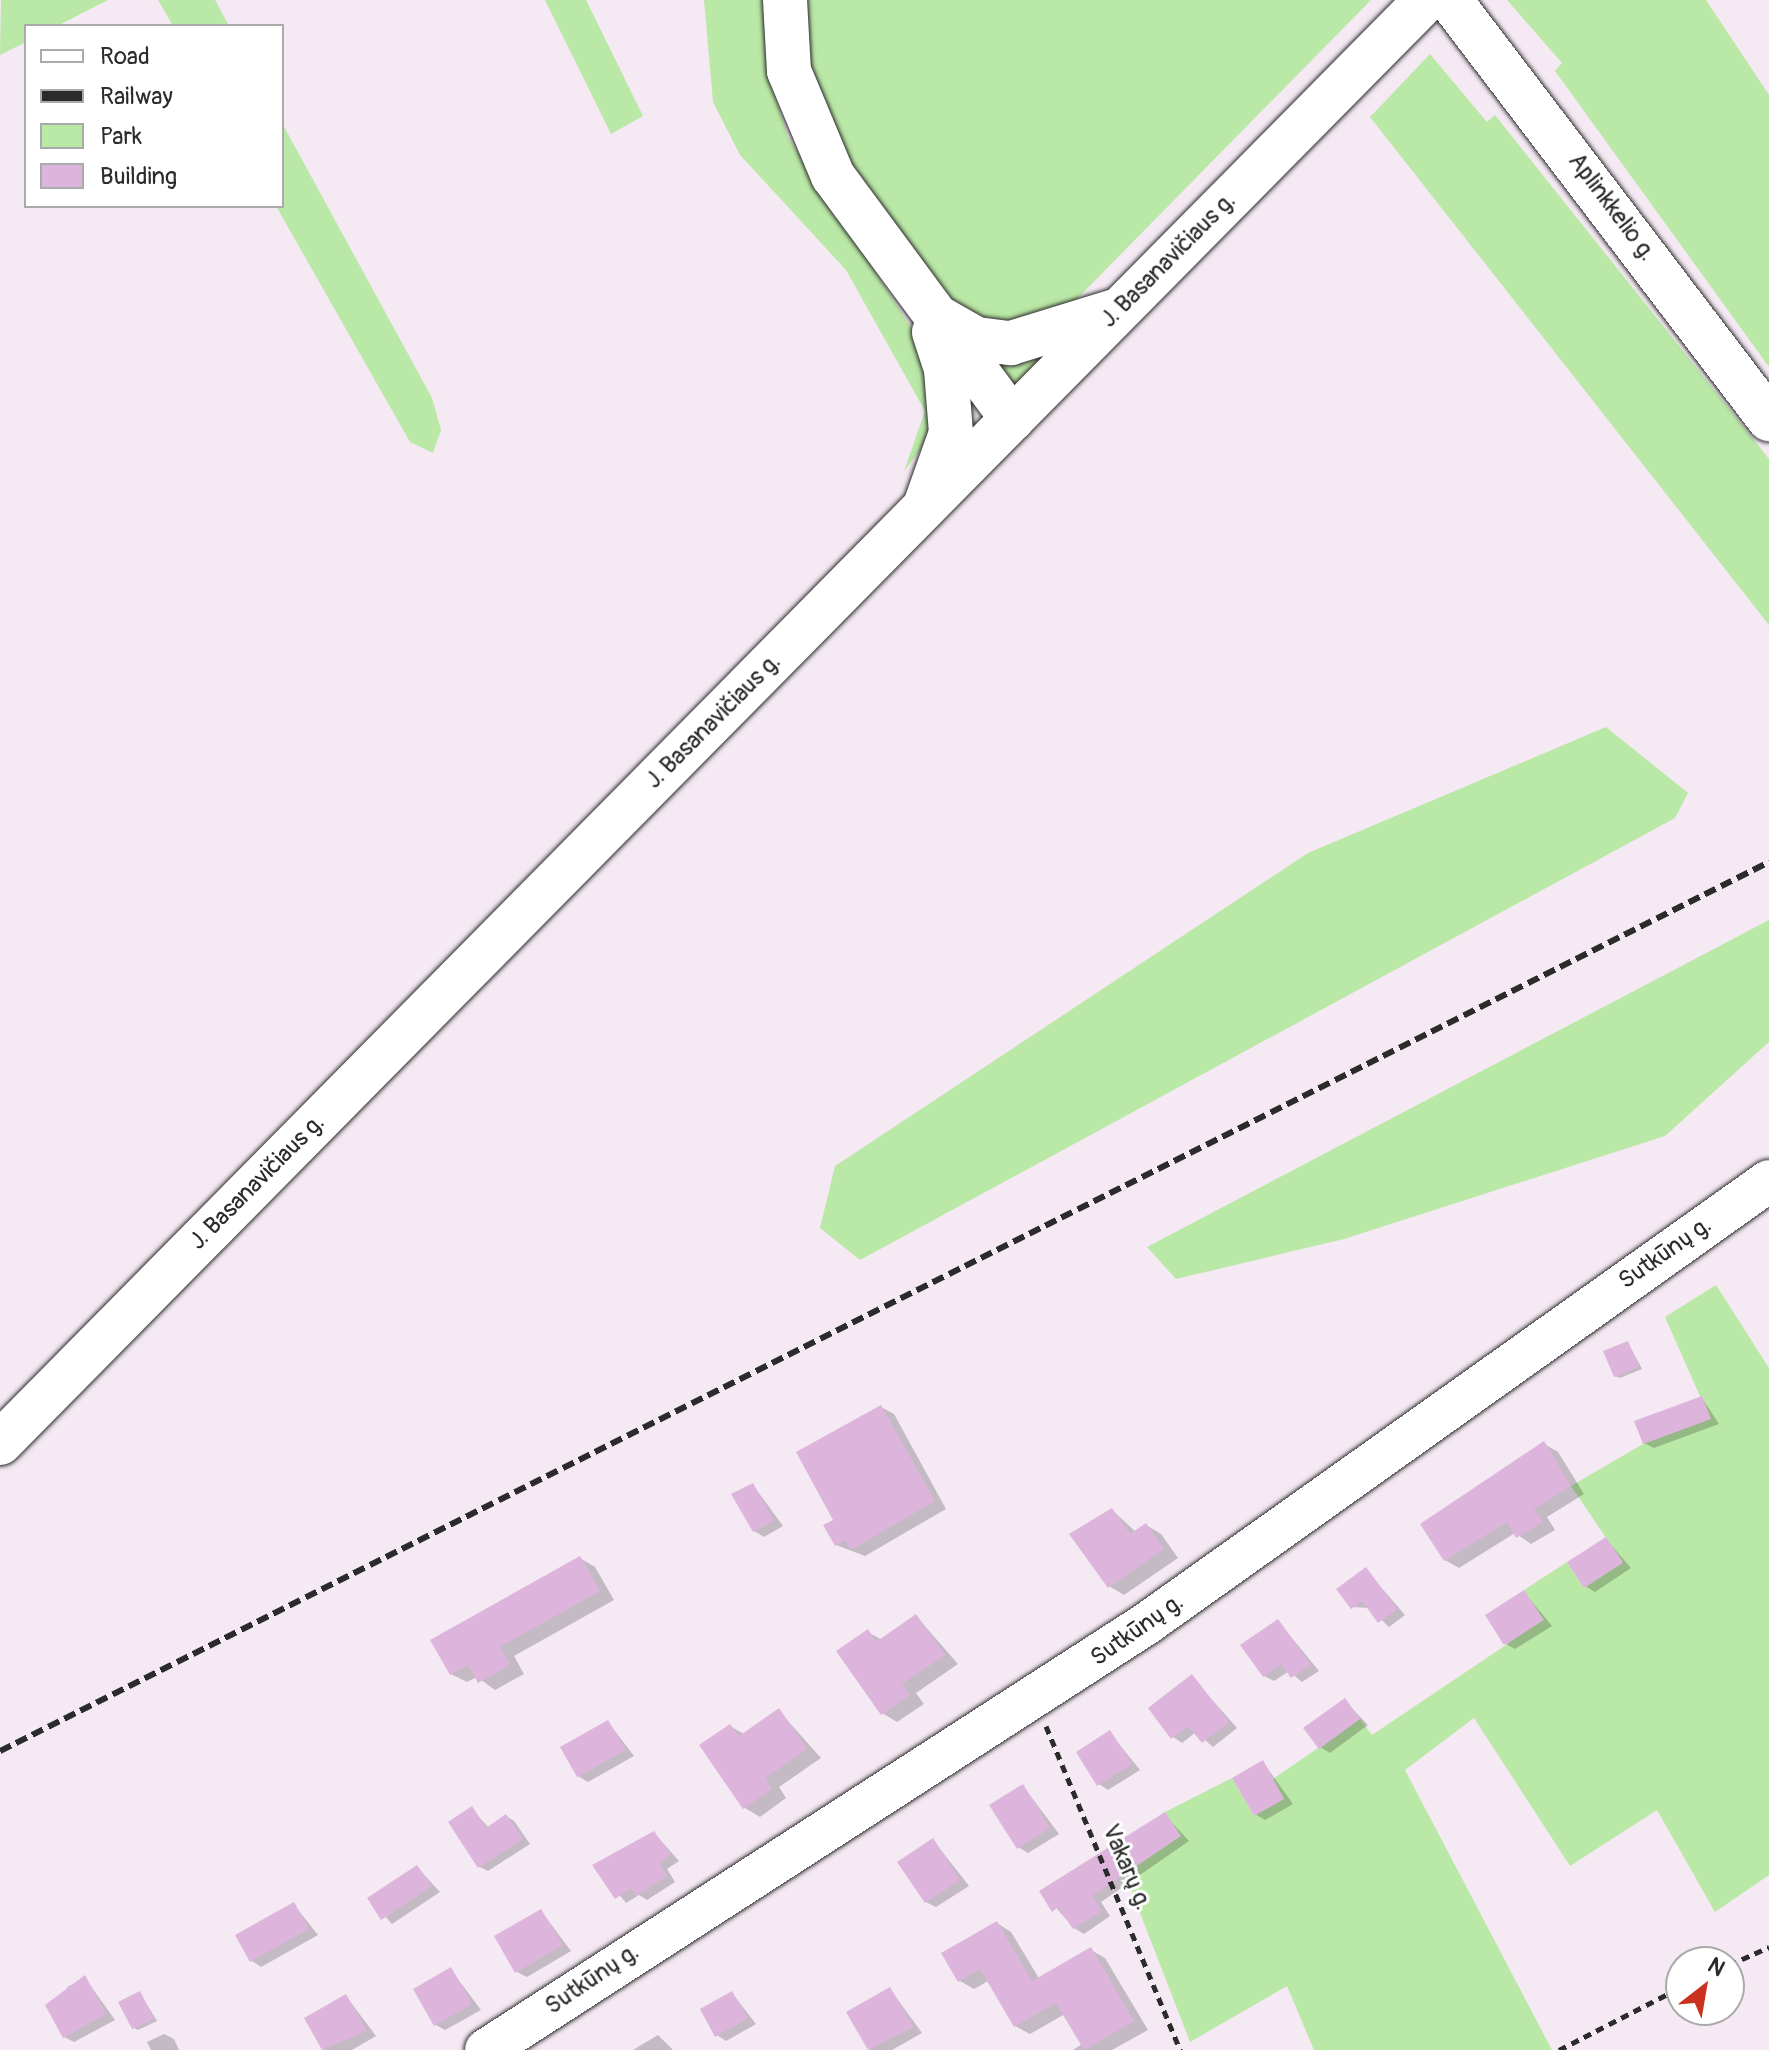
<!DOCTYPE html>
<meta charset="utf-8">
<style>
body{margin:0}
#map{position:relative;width:1769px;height:2050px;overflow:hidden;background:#f5e9f4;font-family:Pangolin,sans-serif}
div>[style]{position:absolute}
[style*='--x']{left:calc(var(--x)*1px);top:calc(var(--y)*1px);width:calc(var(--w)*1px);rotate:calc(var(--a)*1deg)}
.green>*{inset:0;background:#bae8a6}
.shadow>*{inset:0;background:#0003}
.building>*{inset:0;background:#ddb5dc}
.path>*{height:5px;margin-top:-2.5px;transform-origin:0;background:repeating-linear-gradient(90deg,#2b2b2b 0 8px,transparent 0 14px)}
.roads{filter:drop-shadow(0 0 2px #2b2b2b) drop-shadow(0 0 2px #2b2b2b)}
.minor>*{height:42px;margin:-21px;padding:0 21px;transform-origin:21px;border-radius:21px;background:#fff}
.major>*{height:44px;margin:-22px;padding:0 22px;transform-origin:22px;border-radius:22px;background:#fff}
.highway>*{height:44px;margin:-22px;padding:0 22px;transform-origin:22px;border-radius:22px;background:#fff}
.rail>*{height:6px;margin-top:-3px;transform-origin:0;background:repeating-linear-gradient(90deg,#2b2b2b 0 12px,transparent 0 18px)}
span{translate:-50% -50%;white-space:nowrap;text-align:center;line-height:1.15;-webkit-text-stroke:6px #fff;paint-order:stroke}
.street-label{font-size:24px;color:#2b2b2b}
.legend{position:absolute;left:24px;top:24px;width:260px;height:184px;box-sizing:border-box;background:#fff;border:2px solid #aaa;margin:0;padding:10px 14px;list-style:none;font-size:24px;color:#2b2b2b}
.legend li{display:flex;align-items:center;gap:16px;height:40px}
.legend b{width:40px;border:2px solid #aaa}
.north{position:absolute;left:1665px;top:1946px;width:80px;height:80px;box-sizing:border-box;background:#fff;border:2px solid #aaa;border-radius:50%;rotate:31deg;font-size:22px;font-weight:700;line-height:32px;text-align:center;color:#2b2b2b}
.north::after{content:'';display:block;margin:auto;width:28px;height:36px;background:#c8321e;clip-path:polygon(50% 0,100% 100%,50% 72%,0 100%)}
</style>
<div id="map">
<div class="green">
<i style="clip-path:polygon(1px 0,108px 0,57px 26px,26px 26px,26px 42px,0 55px)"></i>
<i style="clip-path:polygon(158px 0,215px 0,229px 26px,173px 26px)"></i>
<i style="clip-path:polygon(545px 0,586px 0,643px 116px,611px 134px)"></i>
<i style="clip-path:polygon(704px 0,766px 0,767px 70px,788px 137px,936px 366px,930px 438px,904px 471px,925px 411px,846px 270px,740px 155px,713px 102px)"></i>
<i style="clip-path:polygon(808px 0,1371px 0,1062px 314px,1007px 330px,954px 305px,859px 183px,809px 63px)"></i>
<i style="clip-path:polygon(1507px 0,1706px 0,1769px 95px,1769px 367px,1555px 71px,1562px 63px)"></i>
<i style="clip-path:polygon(1430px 54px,1487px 122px,1495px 115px,1769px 459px,1769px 625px,1370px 117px)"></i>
<i style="clip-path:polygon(282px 123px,432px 398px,441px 430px,433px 453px,410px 442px,276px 206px,282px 206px)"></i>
<i style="clip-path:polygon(1057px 347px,1018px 389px,995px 359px)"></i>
<i style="clip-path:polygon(1606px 727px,1688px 793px,1675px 818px,860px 1260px,820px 1228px,835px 1166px,1308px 853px)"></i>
<i style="clip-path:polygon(1769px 920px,1769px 1042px,1665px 1136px,1344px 1239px,1176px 1279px,1147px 1247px)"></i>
<i style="clip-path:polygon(1716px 1285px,1769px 1368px,1769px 1875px,1715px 1912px,1657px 1810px,1570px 1866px,1474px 1718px,1405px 1770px,1552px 2050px,1314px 2050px,1287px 1986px,1190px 2042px,1125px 1874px,1165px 1812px,1232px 1778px,1254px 1816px,1284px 1799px,1273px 1779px,1360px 1719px,1372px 1735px,1543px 1620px,1524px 1590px,1567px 1562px,1584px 1588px,1623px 1563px,1571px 1486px,1643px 1444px,1710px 1419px,1665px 1317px)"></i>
</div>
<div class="shadow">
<i style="clip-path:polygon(1628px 1343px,1642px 1369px,1620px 1378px,1615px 1376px)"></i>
<i style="clip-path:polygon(1702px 1398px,1719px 1424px,1654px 1448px,1644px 1443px)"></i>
<i style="clip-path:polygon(881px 1407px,894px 1414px,946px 1509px,865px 1556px,836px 1545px,836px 1520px)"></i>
<i style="clip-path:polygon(1544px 1444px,1558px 1452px,1584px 1494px,1547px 1517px,1555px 1530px,1531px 1544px,1515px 1533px,1459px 1568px,1445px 1560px)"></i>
<i style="clip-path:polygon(753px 1485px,783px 1526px,764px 1537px,754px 1531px)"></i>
<i style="clip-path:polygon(1112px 1510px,1136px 1532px,1146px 1525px,1161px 1534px,1178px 1558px,1124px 1595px,1109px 1586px)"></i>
<i style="clip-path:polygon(1606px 1539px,1631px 1568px,1595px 1592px,1585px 1586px)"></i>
<i style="clip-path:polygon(580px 1558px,595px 1567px,614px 1600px,514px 1656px,524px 1674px,495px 1690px,477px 1677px,467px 1682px,451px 1674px)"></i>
<i style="clip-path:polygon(1366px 1570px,1405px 1615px,1389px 1627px,1369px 1608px,1352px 1607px)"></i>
<i style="clip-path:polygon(1524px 1592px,1552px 1626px,1515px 1649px,1506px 1644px)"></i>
<i style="clip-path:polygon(916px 1616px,958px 1664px,916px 1693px,924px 1704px,897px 1722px,882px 1713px,868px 1632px,882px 1640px)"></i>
<i style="clip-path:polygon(1278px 1621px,1319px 1671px,1302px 1682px,1289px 1671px,1274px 1681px,1264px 1676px)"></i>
<i style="clip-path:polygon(1192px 1677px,1237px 1728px,1213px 1747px,1196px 1732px,1182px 1743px,1173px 1737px)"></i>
<i style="clip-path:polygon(1345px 1701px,1368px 1725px,1330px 1753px,1320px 1747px)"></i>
<i style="clip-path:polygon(779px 1711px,821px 1758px,779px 1787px,786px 1798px,760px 1817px,745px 1808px,702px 1746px,730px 1726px,744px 1734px)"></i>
<i style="clip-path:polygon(608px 1722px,634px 1756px,588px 1782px,578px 1776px)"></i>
<i style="clip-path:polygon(1110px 1733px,1140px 1770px,1108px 1790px,1099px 1784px)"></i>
<i style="clip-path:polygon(1263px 1762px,1293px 1804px,1265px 1820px,1255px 1814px)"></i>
<i style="clip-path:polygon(1023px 1786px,1059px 1834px,1028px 1853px,1018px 1847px)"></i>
<i style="clip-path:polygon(472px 1809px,489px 1828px,506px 1816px,514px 1821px,530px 1844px,488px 1871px,480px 1867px)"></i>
<i style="clip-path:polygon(1165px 1815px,1189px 1841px,1101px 1902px,1110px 1916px,1084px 1934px,1074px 1928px,1042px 1892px)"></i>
<i style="clip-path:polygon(654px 1833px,679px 1861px,667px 1869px,675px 1882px,647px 1900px,639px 1895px,626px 1903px,595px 1866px)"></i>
<i style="clip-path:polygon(933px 1840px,969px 1886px,936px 1907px,926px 1902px)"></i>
<i style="clip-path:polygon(417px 1867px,440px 1892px,392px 1924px,370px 1899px)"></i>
<i style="clip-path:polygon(294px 1905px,318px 1935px,261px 1967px,252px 1961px)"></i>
<i style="clip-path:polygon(541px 1911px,571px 1951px,527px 1977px,517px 1972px)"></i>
<i style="clip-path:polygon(997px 1923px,1011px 1932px,1040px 1980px,1091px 1950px,1105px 1958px,1148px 2030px,1112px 2050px,1073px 2050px,1082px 2044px,1065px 2014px,1030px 2034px,1015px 2026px,988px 1981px,974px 1989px,960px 1981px)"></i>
<i style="clip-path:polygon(451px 1970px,481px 2010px,445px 2030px,436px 2025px)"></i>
<i style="clip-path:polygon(85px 1978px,115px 2020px,74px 2042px,64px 2037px,67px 1987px)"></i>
<i style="clip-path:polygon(890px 1989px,922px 2033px,892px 2050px,870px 2050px,849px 2013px)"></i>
<i style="clip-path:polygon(140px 1993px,157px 2021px,138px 2030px,134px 2028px)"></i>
<i style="clip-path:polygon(732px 1993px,756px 2024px,726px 2041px,717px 2035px)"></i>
<i style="clip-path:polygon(346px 1996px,376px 2036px,352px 2050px,324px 2050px,306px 2019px)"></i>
<i style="clip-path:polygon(164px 2034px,174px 2039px,179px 2050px,151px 2050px,147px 2042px)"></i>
<i style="clip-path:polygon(658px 2035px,673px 2050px,633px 2050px)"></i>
</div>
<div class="building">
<i style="clip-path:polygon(1628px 1341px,1639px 1367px,1614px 1377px,1603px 1351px)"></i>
<i style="clip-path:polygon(1702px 1396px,1711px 1419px,1643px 1444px,1634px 1421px)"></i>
<i style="clip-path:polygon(881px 1405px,935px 1501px,851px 1550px,845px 1540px,835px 1546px,823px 1525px,833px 1520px,796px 1452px)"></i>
<i style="clip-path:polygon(1544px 1441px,1571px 1486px,1534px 1509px,1543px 1522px,1516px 1538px,1507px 1522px,1444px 1561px,1420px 1524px)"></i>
<i style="clip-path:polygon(753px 1483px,774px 1521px,753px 1532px,731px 1494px)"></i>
<i style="clip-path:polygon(1112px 1508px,1130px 1534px,1146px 1523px,1164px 1549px,1108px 1588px,1069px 1534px)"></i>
<i style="clip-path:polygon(1606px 1537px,1623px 1562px,1584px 1588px,1567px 1562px)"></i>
<i style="clip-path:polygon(580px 1556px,600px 1591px,500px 1647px,510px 1665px,478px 1683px,468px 1665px,450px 1675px,430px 1640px)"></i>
<i style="clip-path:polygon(1366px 1567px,1397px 1609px,1378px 1623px,1362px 1601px,1351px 1609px,1336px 1589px)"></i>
<i style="clip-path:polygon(1524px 1590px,1544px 1620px,1504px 1645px,1485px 1615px)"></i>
<i style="clip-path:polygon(916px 1614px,945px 1655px,902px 1684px,910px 1695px,881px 1715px,836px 1651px,868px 1629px,876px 1642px)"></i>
<i style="clip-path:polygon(1278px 1619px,1311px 1665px,1291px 1678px,1281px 1664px,1263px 1677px,1240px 1645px)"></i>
<i style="clip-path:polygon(1192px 1674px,1229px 1722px,1202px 1743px,1188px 1726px,1171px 1739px,1148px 1708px)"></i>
<i style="clip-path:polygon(1345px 1698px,1360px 1719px,1319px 1749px,1303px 1728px)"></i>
<i style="clip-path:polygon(779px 1708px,807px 1749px,765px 1778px,772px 1789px,743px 1809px,699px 1745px,730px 1724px,739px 1736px)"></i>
<i style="clip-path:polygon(608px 1720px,626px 1750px,577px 1777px,560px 1747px)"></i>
<i style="clip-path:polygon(1110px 1730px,1132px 1764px,1097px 1786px,1076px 1752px)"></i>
<i style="clip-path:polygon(1263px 1760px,1284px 1799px,1254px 1816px,1232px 1778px)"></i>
<i style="clip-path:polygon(1023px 1784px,1050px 1828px,1017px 1849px,989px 1805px)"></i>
<i style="clip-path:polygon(472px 1806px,486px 1828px,506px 1814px,523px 1839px,478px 1868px,448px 1822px)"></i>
<i style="clip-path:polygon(1165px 1812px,1181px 1836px,1092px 1896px,1102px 1911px,1073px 1929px,1058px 1907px,1052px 1912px,1039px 1891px)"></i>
<i style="clip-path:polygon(654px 1831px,671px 1855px,659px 1863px,667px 1876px,636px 1896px,631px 1888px,615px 1899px,592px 1865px)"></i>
<i style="clip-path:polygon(933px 1838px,960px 1880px,925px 1903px,897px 1862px)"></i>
<i style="clip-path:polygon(417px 1865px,432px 1886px,381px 1920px,367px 1898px)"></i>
<i style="clip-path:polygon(294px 1902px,309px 1929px,250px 1962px,235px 1935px)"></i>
<i style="clip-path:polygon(541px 1909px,563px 1945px,515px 1973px,494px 1936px)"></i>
<i style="clip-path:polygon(997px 1921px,1032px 1981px,1091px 1947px,1134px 2021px,1084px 2050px,1056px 2003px,1014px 2027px,980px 1969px,958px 1982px,941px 1953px)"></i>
<i style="clip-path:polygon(451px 1967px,472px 2004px,434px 2026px,413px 1989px)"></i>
<i style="clip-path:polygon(85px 1975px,106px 2014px,63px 2038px,45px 2005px)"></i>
<i style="clip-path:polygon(890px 1987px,914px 2027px,868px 2050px,846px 2012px)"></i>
<i style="clip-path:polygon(140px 1991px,154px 2019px,132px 2029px,118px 2002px)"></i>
<i style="clip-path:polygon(732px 1991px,748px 2018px,715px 2037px,700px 2009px)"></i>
<i style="clip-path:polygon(346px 1994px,367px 2031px,322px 2050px,304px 2018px)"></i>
</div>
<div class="path">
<i style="--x:1046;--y:1726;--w:351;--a:67.5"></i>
<i style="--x:1729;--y:1965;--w:44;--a:-24.2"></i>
<i style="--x:1559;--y:2050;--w:137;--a:-27.3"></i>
</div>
<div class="roads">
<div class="minor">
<i style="--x:486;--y:2050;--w:786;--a:-32.84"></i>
<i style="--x:1146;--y:1624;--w:764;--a:-35.42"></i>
</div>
<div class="major">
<i style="--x:0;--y:1443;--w:2029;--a:-45.34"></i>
</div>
<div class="highway">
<i style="--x:785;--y:0;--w:71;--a:86.8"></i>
<i style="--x:789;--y:71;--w:114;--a:67.3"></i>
<i style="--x:833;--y:176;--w:302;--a:53.6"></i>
<i style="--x:1450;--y:0;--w:527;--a:52.72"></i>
<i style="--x:936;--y:316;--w:46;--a:29.9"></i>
<i style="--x:976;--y:339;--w:35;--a:7"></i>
<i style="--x:1011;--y:343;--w:112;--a:-17.1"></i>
<i style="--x:925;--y:506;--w:77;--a:-70.4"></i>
<i style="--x:951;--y:433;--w:64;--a:-94.5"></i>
<i style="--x:946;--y:369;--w:39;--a:-108"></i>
</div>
</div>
<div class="rail">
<i style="--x:0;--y:1751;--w:1980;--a:-26.68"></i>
</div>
<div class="street-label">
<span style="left:1612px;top:207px;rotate:53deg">Aplinkkelio g.</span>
<span style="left:1168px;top:260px;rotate:-45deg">J. Basanavičiaus g.</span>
<span style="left:713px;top:721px;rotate:-45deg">J. Basanavičiaus g.</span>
<span style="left:257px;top:1182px;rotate:-45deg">J. Basanavičiaus g.</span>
<span style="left:1665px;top:1253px;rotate:-35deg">Sutkūnų g.</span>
<span style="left:1137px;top:1630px;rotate:-35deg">Sutkūnų g.</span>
<span style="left:1127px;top:1867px;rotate:67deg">Vakarų g.</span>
<span style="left:592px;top:1979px;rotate:-34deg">Sutkūnų g.</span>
</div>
<ul class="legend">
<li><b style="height:10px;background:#fff"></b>Road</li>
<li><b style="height:10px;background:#2b2b2b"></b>Railway</li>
<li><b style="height:22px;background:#bae8a6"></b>Park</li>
<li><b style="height:22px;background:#ddb5dc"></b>Building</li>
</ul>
<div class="north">N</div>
</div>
